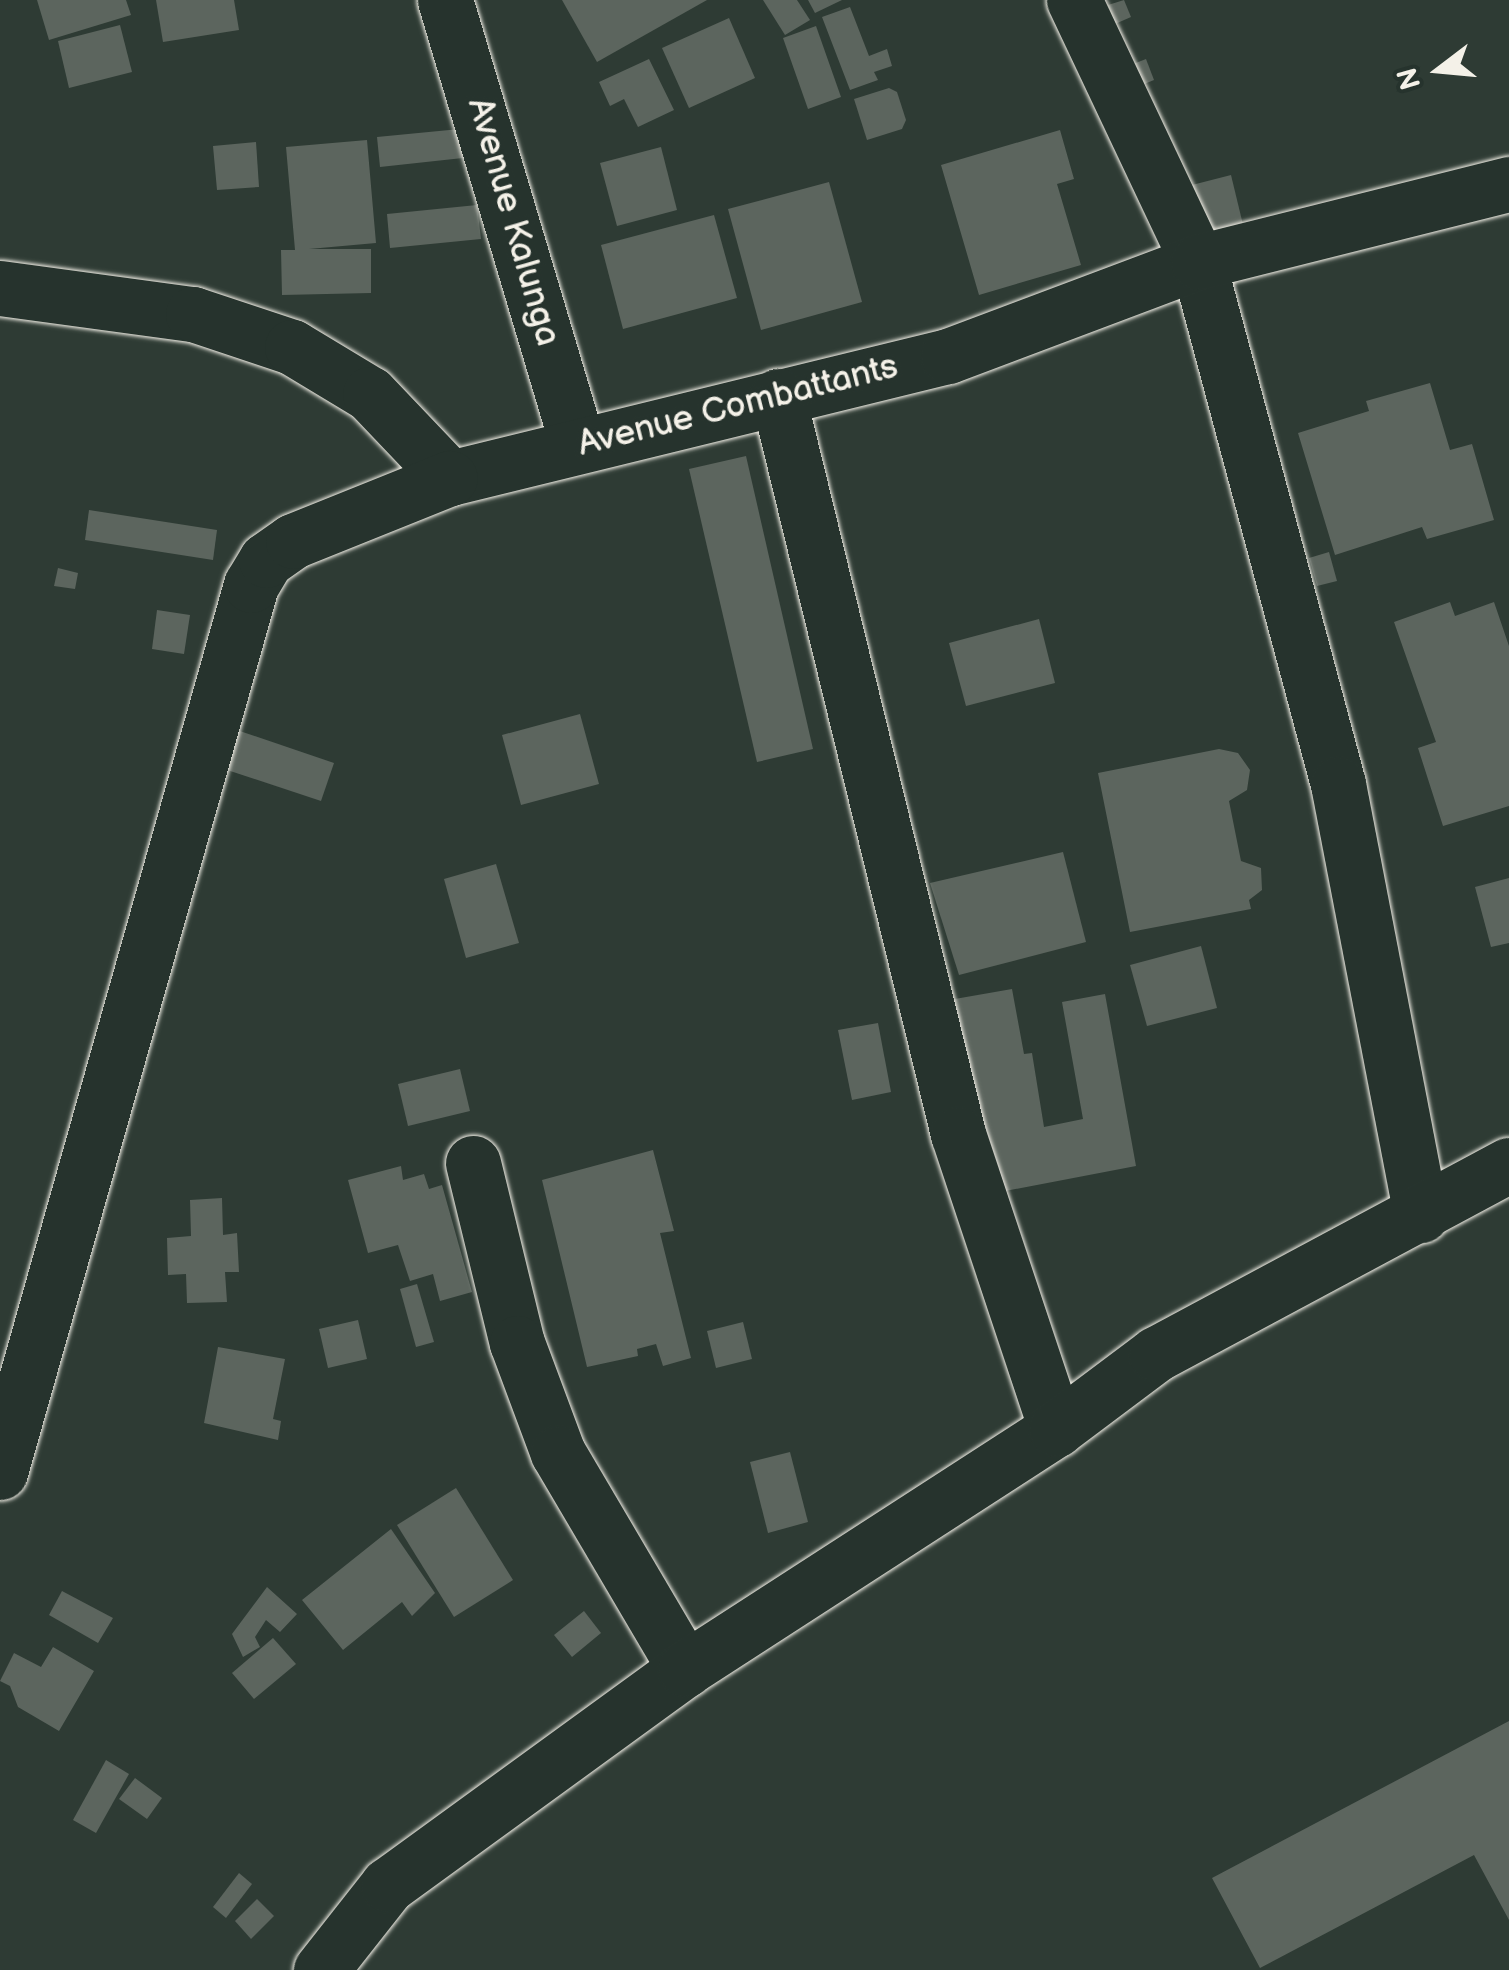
<!DOCTYPE html>
<style>
body{margin:0}
#map{position:relative;width:1509px;height:1970px;overflow:hidden;background:#2e3b34;font-family:"Balsamiq Sans",sans-serif}
div>[style]{position:absolute}
[style*='--x']{left:calc(var(--x)*1px);top:calc(var(--y)*1px);width:calc(var(--w)*1px);rotate:calc(var(--a)*1deg)}
.building>*{inset:0;background:#5c655e}
.roads{filter:drop-shadow(0 0 2px #f4f1e8) drop-shadow(0 0 2px #f4f1e8)}
.street>*{height:55px;margin:-27.5px;padding:0 27.5px;transform-origin:27.5px;border-radius:27.5px;background:#26332d}
span{translate:-50% -50%;white-space:nowrap;text-align:center;line-height:1.15;-webkit-text-stroke:10px #26332d;paint-order:stroke}
.street-label{font-size:35px;color:#f4f1e8}
.north{position:absolute;left:1389px;top:20px;width:100px;height:100px;-webkit-text-stroke:8px #26332d;paint-order:stroke;rotate:254deg;font-size:28px;font-weight:700;line-height:40px;text-align:center;color:#f4f1e8}
.north::after{content:'';display:block;margin:auto;width:35px;height:45px;background:#f4f1e8;clip-path:polygon(50% 0,100% 100%,50% 72%,0 100%)}
</style>
<div id="map">
<div class="building">
<i style="clip-path:polygon(37px 0,126px 0,131px 15px,49px 40px)"></i>
<i style="clip-path:polygon(156px 0,234px 0,239px 30px,163px 42px)"></i>
<i style="clip-path:polygon(562px 0,707px 0,597px 62px)"></i>
<i style="clip-path:polygon(763px 0,797px 0,810px 20px,785px 35px)"></i>
<i style="clip-path:polygon(808px 0,842px 0,815px 13px)"></i>
<i style="clip-path:polygon(1124px 0,1131px 17px,1115px 24px,1108px 5px)"></i>
<i style="clip-path:polygon(850px 7px,869px 56px,887px 49px,892px 66px,874px 72px,878px 80px,850px 90px,822px 17px)"></i>
<i style="clip-path:polygon(729px 18px,755px 78px,689px 108px,662px 48px)"></i>
<i style="clip-path:polygon(120px 25px,132px 72px,69px 88px,58px 41px)"></i>
<i style="clip-path:polygon(816px 26px,841px 97px,808px 109px,783px 38px)"></i>
<i style="clip-path:polygon(649px 59px,674px 110px,638px 127px,624px 99px,610px 106px,599px 82px)"></i>
<i style="clip-path:polygon(1146px 59px,1154px 80px,1137px 87px,1128px 66px)"></i>
<i style="clip-path:polygon(889px 88px,897px 92px,906px 120px,902px 129px,867px 140px,854px 99px)"></i>
<i style="clip-path:polygon(470px 128px,472px 157px,380px 167px,377px 137px)"></i>
<i style="clip-path:polygon(1060px 130px,1074px 179px,1057px 184px,1081px 265px,979px 295px,941px 165px)"></i>
<i style="clip-path:polygon(367px 140px,376px 243px,309px 249px,371px 249px,371px 293px,282px 295px,281px 250px,295px 250px,286px 147px)"></i>
<i style="clip-path:polygon(256px 142px,259px 187px,217px 190px,213px 146px)"></i>
<i style="clip-path:polygon(661px 147px,677px 210px,617px 226px,600px 163px)"></i>
<i style="clip-path:polygon(1231px 175px,1245px 233px,1206px 243px,1192px 185px)"></i>
<i style="clip-path:polygon(829px 182px,862px 302px,761px 330px,728px 209px)"></i>
<i style="clip-path:polygon(477px 205px,481px 239px,390px 248px,387px 214px)"></i>
<i style="clip-path:polygon(714px 215px,737px 298px,623px 329px,601px 245px)"></i>
<i style="clip-path:polygon(1430px 383px,1450px 450px,1472px 444px,1494px 520px,1427px 539px,1422px 527px,1335px 555px,1298px 433px,1369px 411px,1366px 401px)"></i>
<i style="clip-path:polygon(746px 456px,813px 749px,757px 762px,689px 469px)"></i>
<i style="clip-path:polygon(89px 510px,217px 530px,213px 560px,85px 540px)"></i>
<i style="clip-path:polygon(1329px 552px,1337px 581px,1317px 586px,1309px 558px)"></i>
<i style="clip-path:polygon(58px 568px,78px 573px,75px 589px,54px 586px)"></i>
<i style="clip-path:polygon(1450px 602px,1455px 616px,1494px 602px,1509px 646px,1509px 806px,1443px 826px,1418px 748px,1436px 742px,1394px 622px)"></i>
<i style="clip-path:polygon(157px 610px,190px 615px,184px 654px,152px 649px)"></i>
<i style="clip-path:polygon(1039px 619px,1055px 683px,966px 706px,949px 643px)"></i>
<i style="clip-path:polygon(580px 714px,599px 784px,521px 805px,502px 735px)"></i>
<i style="clip-path:polygon(222px 725px,334px 763px,321px 801px,209px 764px)"></i>
<i style="clip-path:polygon(1219px 749px,1238px 753px,1250px 770px,1247px 790px,1229px 801px,1241px 861px,1261px 868px,1262px 890px,1249px 900px,1251px 909px,1130px 932px,1098px 773px)"></i>
<i style="clip-path:polygon(1063px 852px,1086px 942px,959px 975px,930px 883px)"></i>
<i style="clip-path:polygon(496px 864px,519px 943px,466px 958px,444px 879px)"></i>
<i style="clip-path:polygon(1509px 878px,1509px 943px,1491px 947px,1475px 887px)"></i>
<i style="clip-path:polygon(1201px 946px,1217px 1008px,1147px 1026px,1130px 965px)"></i>
<i style="clip-path:polygon(1012px 989px,1024px 1054px,1032px 1053px,1044px 1127px,1083px 1119px,1062px 1002px,1105px 994px,1136px 1166px,984px 1195px,949px 1000px)"></i>
<i style="clip-path:polygon(878px 1023px,891px 1092px,852px 1100px,838px 1030px)"></i>
<i style="clip-path:polygon(460px 1069px,470px 1111px,408px 1126px,398px 1084px)"></i>
<i style="clip-path:polygon(653px 1150px,674px 1231px,660px 1233px,691px 1358px,663px 1366px,656px 1344px,637px 1349px,638px 1356px,587px 1367px,542px 1180px)"></i>
<i style="clip-path:polygon(401px 1166px,403px 1180px,424px 1174px,429px 1189px,442px 1185px,472px 1292px,440px 1301px,433px 1274px,410px 1281px,398px 1245px,368px 1253px,348px 1180px)"></i>
<i style="clip-path:polygon(222px 1198px,223px 1235px,237px 1233px,239px 1272px,225px 1272px,227px 1302px,187px 1303px,186px 1274px,168px 1275px,167px 1238px,191px 1236px,190px 1200px)"></i>
<i style="clip-path:polygon(417px 1284px,434px 1342px,416px 1347px,400px 1289px)"></i>
<i style="clip-path:polygon(358px 1320px,367px 1359px,328px 1368px,319px 1329px)"></i>
<i style="clip-path:polygon(743px 1322px,752px 1359px,716px 1368px,707px 1331px)"></i>
<i style="clip-path:polygon(218px 1347px,285px 1359px,273px 1419px,281px 1421px,278px 1440px,204px 1423px)"></i>
<i style="clip-path:polygon(790px 1452px,808px 1522px,768px 1533px,750px 1462px)"></i>
<i style="clip-path:polygon(456px 1488px,513px 1580px,454px 1617px,397px 1525px)"></i>
<i style="clip-path:polygon(391px 1529px,435px 1593px,412px 1616px,402px 1602px,343px 1650px,302px 1600px)"></i>
<i style="clip-path:polygon(267px 1587px,297px 1614px,280px 1632px,266px 1620px,255px 1637px,260px 1647px,243px 1657px,232px 1634px)"></i>
<i style="clip-path:polygon(62px 1591px,113px 1618px,98px 1643px,49px 1615px)"></i>
<i style="clip-path:polygon(584px 1611px,601px 1633px,572px 1657px,554px 1635px)"></i>
<i style="clip-path:polygon(273px 1638px,296px 1664px,254px 1699px,232px 1673px)"></i>
<i style="clip-path:polygon(53px 1647px,94px 1671px,59px 1731px,18px 1707px,10px 1686px,0 1681px,14px 1653px,41px 1667px)"></i>
<i style="clip-path:polygon(1509px 1721px,1509px 1920px,1474px 1855px,1260px 1968px,1212px 1878px)"></i>
<i style="clip-path:polygon(106px 1760px,129px 1774px,96px 1833px,73px 1820px)"></i>
<i style="clip-path:polygon(135px 1778px,162px 1798px,147px 1819px,119px 1799px)"></i>
<i style="clip-path:polygon(239px 1873px,252px 1884px,226px 1918px,213px 1907px)"></i>
<i style="clip-path:polygon(257px 1899px,274px 1916px,251px 1939px,235px 1921px)"></i>
</div>
<div class="roads">
<div class="street">
<i style="--x:445;--y:0;--w:463;--a:73.4"></i>
<i style="--x:1074;--y:0;--w:290;--a:64.7"></i>
<i style="--x:1198;--y:262;--w:540;--a:74.99"></i>
<i style="--x:1338;--y:784;--w:439;--a:79.1"></i>
<i style="--x:0;--y:288;--w:195;--a:7.7"></i>
<i style="--x:193;--y:314;--w:104;--a:18.4"></i>
<i style="--x:292;--y:347;--w:91;--a:31.1"></i>
<i style="--x:370;--y:394;--w:116;--a:46.4"></i>
<i style="--x:450;--y:478;--w:513;--a:-13.77"></i>
<i style="--x:948;--y:356;--w:267;--a:-20.6"></i>
<i style="--x:1198;--y:262;--w:321;--a:-14.1"></i>
<i style="--x:778;--y:396;--w:760;--a:76.29"></i>
<i style="--x:958;--y:1134;--w:311;--a:71.6"></i>
<i style="--x:473;--y:1163;--w:185;--a:76.3"></i>
<i style="--x:517;--y:1343;--w:117;--a:69.6"></i>
<i style="--x:558;--y:1453;--w:251;--a:59.5"></i>
<i style="--x:0;--y:1472;--w:922;--a:-74.2"></i>
<i style="--x:251;--y:585;--w:29;--a:-59"></i>
<i style="--x:266;--y:560;--w:33;--a:-35"></i>
<i style="--x:293;--y:541;--w:169;--a:-21.9"></i>
<i style="--x:321;--y:1970;--w:108;--a:-51.8"></i>
<i style="--x:388;--y:1885;--w:367;--a:-36"></i>
<i style="--x:685;--y:1669;--w:442;--a:-32.9"></i>
<i style="--x:1056;--y:1429;--w:125;--a:-36.9"></i>
<i style="--x:1156;--y:1354;--w:400;--a:-28.2"></i>
</div>
</div>
<div class="street-label">
<span style="left:513px;top:222px;rotate:74deg">Avenue Kalunga</span>
<span style="left:738px;top:406px;rotate:-14deg">Avenue Combattants</span>
</div>
<div class="north">N</div>
</div>
